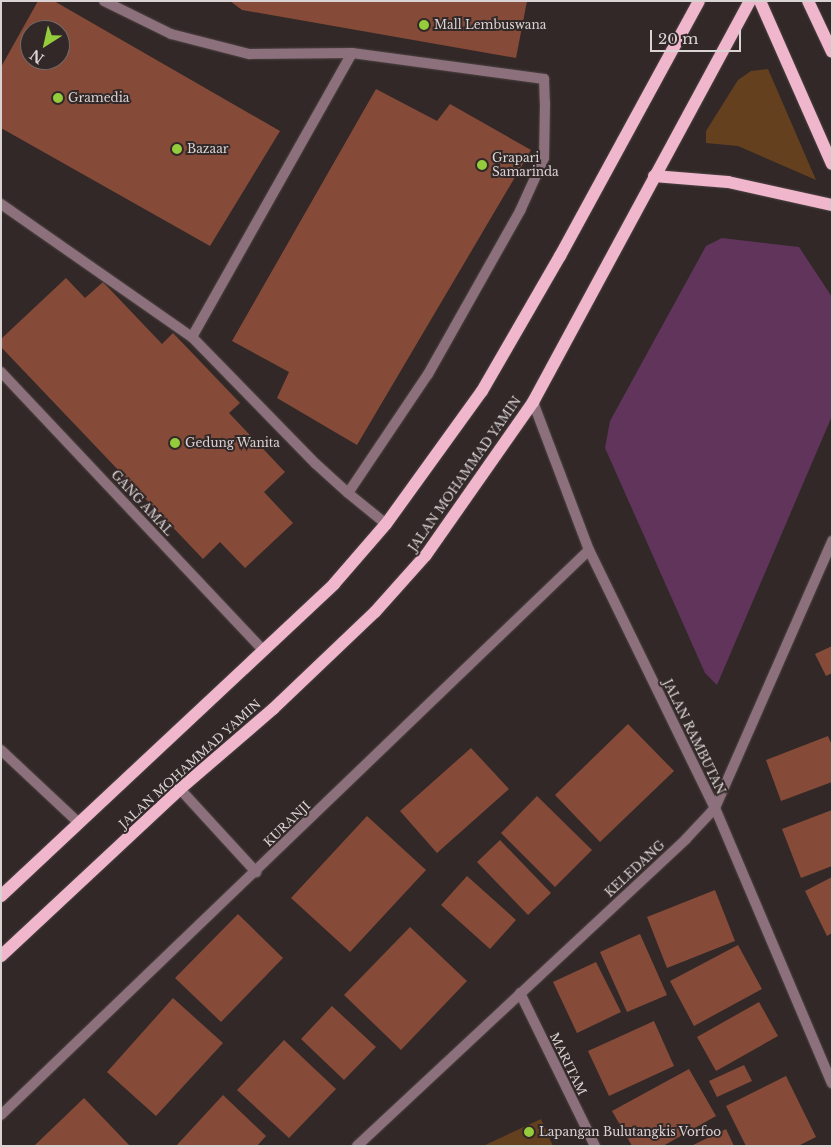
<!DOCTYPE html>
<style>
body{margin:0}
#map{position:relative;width:833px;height:1147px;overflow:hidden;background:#322828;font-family:"Libre Baskerville",serif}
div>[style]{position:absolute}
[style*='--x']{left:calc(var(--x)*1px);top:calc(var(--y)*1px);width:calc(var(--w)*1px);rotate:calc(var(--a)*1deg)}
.green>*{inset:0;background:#65401f}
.water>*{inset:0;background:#60345b}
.building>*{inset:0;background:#854b38}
.roads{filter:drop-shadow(0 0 1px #4d4343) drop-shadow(0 0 1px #4d4343)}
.lane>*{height:10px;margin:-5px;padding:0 5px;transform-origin:5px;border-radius:5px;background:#8c707b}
.street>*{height:10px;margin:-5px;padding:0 5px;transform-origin:5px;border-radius:5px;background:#8c707b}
.primary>*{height:12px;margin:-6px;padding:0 6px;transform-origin:6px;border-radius:6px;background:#efb6cc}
.dots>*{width:14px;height:14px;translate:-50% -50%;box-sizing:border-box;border:2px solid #322828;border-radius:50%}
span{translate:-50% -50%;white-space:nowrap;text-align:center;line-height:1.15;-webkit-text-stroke:4px #322828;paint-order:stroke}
.poi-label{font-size:12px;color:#dad3d3}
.left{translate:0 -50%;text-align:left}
.street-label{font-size:12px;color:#dad3d3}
.frame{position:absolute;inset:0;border:2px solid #dad3d3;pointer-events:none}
.north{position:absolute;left:20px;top:20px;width:50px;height:50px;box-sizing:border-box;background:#322828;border:1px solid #756c6c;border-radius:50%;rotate:215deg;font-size:14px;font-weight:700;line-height:20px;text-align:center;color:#dad3d3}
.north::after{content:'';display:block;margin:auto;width:18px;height:22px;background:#94cc3c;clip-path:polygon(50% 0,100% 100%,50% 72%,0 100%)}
.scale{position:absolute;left:650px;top:30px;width:91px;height:22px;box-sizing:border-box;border:2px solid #dad3d3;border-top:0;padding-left:6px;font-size:15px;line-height:18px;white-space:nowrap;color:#dad3d3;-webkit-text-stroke:4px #322828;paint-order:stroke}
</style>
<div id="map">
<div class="green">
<i style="clip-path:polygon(768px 69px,816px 180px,738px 146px,706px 143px,706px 131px,738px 80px,751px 71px)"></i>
<i style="clip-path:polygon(541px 1119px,553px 1146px,483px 1146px)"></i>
</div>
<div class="water">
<i style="clip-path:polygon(722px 238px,799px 247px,832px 297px,832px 416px,717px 685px,705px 673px,605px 448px,610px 421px,706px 246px)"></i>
</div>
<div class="building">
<i style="clip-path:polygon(evenodd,38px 1px,54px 1px,280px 131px,210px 246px,1px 128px,1px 67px,38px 1px,30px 30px,60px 30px,60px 60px,30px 60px,30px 30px)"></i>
<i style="clip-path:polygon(230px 1px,527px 1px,516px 58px,242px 10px)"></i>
<i style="clip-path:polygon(376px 89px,437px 121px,450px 104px,531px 150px,357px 445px,277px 398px,289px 372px,232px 341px)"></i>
<i style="clip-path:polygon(66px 278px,85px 298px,103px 282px,162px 344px,173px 333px,240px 403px,229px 413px,285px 472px,264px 492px,293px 523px,245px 568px,220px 542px,203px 559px,1px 347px,1px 339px)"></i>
<i style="clip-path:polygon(832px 646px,832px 673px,826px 676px,815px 654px)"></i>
<i style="clip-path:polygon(628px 724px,674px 771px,600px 842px,555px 795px)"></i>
<i style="clip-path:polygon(828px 736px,832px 745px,832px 782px,781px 801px,766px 760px)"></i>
<i style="clip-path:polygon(471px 748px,509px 789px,437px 853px,400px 811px)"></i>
<i style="clip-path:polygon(537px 796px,592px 850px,555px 887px,501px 833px)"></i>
<i style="clip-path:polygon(832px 810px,832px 866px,801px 878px,782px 829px)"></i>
<i style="clip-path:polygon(367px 816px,426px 870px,350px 952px,291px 898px)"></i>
<i style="clip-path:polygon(500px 840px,551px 893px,528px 915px,477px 862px)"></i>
<i style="clip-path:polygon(467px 876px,516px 920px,490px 949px,441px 905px)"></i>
<i style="clip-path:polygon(832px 877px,832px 933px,827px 936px,805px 891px)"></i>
<i style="clip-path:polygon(715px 890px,735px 941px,667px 968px,647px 917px)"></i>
<i style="clip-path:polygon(238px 914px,283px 958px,221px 1022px,175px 978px)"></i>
<i style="clip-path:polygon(410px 927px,467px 981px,401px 1050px,344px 995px)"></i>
<i style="clip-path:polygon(640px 934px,667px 995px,627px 1012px,600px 952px)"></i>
<i style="clip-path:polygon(738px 945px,762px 989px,694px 1026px,670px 981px)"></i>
<i style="clip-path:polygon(596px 962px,621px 1012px,577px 1033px,553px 982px)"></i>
<i style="clip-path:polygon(173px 998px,223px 1043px,156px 1116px,107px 1072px)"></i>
<i style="clip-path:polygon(759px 1002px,778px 1036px,716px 1071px,697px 1037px)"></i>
<i style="clip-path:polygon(332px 1006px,376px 1047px,344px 1080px,301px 1039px)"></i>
<i style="clip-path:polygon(654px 1021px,674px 1066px,609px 1096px,588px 1051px)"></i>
<i style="clip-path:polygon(284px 1040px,336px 1089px,289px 1138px,237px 1090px)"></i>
<i style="clip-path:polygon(744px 1065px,752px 1081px,717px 1097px,709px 1081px)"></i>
<i style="clip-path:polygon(689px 1069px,716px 1116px,663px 1146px,632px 1146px,612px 1111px)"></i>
<i style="clip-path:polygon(786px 1076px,816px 1137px,798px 1146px,746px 1146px,726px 1106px)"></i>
<i style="clip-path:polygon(223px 1095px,266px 1136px,257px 1146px,176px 1146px)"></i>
<i style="clip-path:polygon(84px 1098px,130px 1146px,34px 1146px)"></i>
<i style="clip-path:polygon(726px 1129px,734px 1146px,691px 1146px)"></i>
</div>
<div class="roads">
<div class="lane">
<i style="--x:104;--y:1;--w:75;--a:26.2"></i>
<i style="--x:171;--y:34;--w:81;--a:14.4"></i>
<i style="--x:249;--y:54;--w:103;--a:-0.6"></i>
<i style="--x:352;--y:53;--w:194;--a:7.7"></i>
<i style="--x:544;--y:79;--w:24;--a:88"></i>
<i style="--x:545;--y:103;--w:55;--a:91"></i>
<i style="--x:544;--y:158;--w:58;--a:114.4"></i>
<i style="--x:520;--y:211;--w:187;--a:119.4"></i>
<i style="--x:428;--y:374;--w:143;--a:123.9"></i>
<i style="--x:348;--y:493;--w:49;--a:39.2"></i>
<i style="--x:1;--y:204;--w:233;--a:34.9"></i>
<i style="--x:192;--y:337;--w:177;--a:45.7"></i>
<i style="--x:316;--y:464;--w:43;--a:42.2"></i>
<i style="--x:192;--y:337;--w:326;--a:-60.6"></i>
<i style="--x:1;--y:750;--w:107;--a:43.1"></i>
</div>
<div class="street">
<i style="--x:1;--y:372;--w:383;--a:46.7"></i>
<i style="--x:533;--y:402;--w:158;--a:69.3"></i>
<i style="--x:589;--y:550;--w:287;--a:64"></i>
<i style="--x:715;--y:808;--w:299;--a:67"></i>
<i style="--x:180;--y:789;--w:113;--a:47.5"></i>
<i style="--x:520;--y:993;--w:170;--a:63.9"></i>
<i style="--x:1;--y:1115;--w:815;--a:-43.86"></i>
<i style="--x:357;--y:1146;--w:450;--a:-43"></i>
<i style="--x:686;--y:839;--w:42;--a:-46.9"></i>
<i style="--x:715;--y:808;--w:292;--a:-66.3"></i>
</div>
<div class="primary">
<i style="--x:760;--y:1;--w:178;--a:66.2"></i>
<i style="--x:808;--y:1;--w:56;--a:64.8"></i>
<i style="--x:654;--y:176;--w:74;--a:4.6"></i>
<i style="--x:728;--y:182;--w:107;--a:12.5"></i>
<i style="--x:1;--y:896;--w:456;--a:-43.1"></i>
<i style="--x:334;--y:584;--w:79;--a:-49.1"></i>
<i style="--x:386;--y:524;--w:164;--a:-54.2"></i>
<i style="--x:482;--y:391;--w:156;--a:-60"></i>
<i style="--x:560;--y:256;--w:290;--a:-61.4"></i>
<i style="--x:1;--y:956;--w:245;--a:-43"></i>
<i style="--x:180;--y:789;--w:123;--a:-40.7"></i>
<i style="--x:273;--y:709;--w:141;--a:-43.6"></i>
<i style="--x:375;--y:612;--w:76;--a:-48.2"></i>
<i style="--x:426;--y:555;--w:187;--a:-55"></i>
<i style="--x:533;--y:402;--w:456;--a:-61.6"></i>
</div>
</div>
<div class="dots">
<i style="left:424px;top:25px;background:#94cc3c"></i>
<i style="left:58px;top:98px;background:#94cc3c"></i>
<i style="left:177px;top:149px;background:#94cc3c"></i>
<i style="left:482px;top:165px;background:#94cc3c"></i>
<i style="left:175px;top:443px;background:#94cc3c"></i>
<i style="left:529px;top:1132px;background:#94cc3c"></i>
</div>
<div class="poi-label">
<span class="left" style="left:434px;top:25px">Mall Lembuswana</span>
<span class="left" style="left:68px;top:98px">Gramedia</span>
<span class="left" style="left:187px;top:149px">Bazaar</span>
<span class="left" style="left:492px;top:165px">Grapari<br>Samarinda</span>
<span class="left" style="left:185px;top:443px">Gedung Wanita</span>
<span class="left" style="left:539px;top:1132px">Lapangan Bulutangkis Vorfoo</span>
</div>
<div class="street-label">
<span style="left:465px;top:474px;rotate:-55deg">JALAN MOHAMMAD YAMIN</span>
<span style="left:142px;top:503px;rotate:47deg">GANG AMAL</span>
<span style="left:694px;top:737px;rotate:64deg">JALAN RAMBUTAN</span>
<span style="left:190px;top:764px;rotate:-42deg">JALAN MOHAMMAD YAMIN</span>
<span style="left:287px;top:824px;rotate:-44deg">KURANJI</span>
<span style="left:635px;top:869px;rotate:-43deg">KELEDANG</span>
<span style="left:568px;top:1064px;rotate:64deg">MARITAM</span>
</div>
<div class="frame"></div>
<div class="north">N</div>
<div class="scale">20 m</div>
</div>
